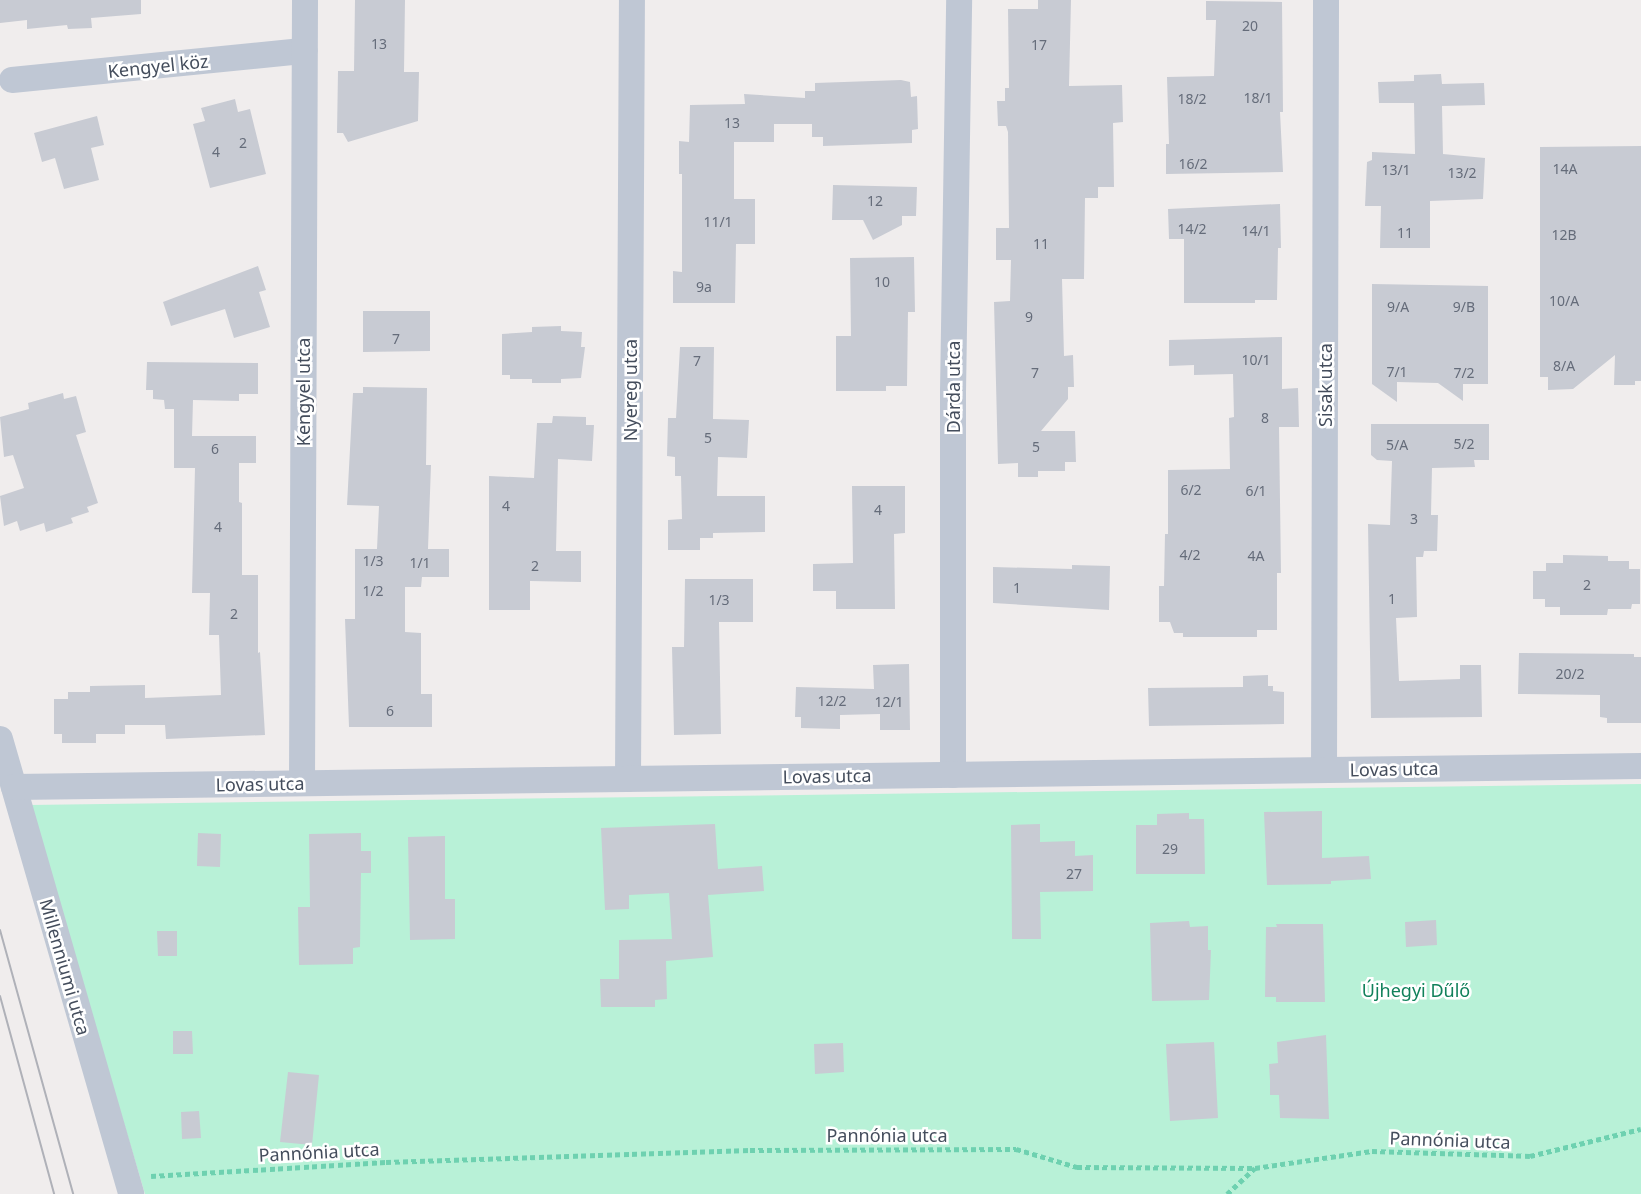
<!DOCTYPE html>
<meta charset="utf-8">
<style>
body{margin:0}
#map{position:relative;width:1641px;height:1194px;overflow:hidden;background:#f0eded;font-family:"Noto Sans",sans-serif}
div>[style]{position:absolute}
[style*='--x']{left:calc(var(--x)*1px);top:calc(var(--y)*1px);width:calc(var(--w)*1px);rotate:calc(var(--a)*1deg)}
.green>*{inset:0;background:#b8f1d7}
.building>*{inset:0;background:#c8cbd3}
.path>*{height:4.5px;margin-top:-2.25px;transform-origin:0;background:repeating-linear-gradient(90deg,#6ed1b0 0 5px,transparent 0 8.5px)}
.minor>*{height:26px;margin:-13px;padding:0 13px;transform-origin:13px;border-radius:13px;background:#bfc7d4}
.tram>*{height:2px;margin:-1px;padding:0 1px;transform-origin:1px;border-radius:1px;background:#afb1b8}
span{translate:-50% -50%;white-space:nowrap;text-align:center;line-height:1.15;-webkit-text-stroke:5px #fff;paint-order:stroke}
.number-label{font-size:14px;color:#656c7a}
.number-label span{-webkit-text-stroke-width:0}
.street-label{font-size:18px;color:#444d5c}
.park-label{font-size:18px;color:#11815b}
</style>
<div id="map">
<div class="green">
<i style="clip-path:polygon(1641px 784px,1641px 1194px,145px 1194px,29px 805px)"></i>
</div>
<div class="building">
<i style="clip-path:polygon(0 0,141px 0,141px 14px,91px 18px,92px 28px,68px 29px,67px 25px,27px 29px,27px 20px,0 23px)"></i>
<i style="clip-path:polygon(355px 0,405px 0,404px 72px,419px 72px,418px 121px,348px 142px,343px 133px,337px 133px,338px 71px,354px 71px)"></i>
<i style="clip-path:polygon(1038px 0,1071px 0,1069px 86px,1122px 85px,1123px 122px,1113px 123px,1114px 187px,1098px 187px,1098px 198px,1085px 198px,1084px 279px,1062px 279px,1064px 356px,1073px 355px,1074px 387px,1068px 387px,1068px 399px,1041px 431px,1075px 431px,1076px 462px,1065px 462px,1065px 471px,1038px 471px,1038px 477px,1018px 477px,1018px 463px,998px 464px,994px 302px,1010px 301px,1011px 260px,996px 260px,996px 228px,1009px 228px,1008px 132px,1006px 126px,998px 126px,997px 101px,1005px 101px,1005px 88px,1009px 88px,1008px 9px,1038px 9px)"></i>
<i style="clip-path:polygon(1206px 1px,1282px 2px,1283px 112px,1280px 112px,1283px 172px,1166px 174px,1166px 144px,1169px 144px,1167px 77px,1214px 76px,1216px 20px,1206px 20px)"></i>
<i style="clip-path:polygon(1441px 74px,1442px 84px,1484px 83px,1485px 105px,1442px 106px,1443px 154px,1485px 158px,1483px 199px,1430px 201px,1430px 248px,1380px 248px,1381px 206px,1365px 206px,1367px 162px,1372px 160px,1372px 152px,1415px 154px,1414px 103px,1379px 103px,1378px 82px,1414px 81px,1414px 75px)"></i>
<i style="clip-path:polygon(901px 80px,910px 82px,911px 97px,917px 96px,918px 129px,912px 130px,912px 143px,823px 146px,823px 137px,812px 137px,812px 124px,774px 124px,774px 142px,734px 142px,734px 199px,755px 199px,755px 244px,736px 244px,735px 303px,673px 303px,673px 271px,682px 272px,682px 174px,679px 174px,679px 141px,689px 142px,690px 105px,745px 104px,744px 94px,805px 98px,805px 91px,815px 91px,815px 83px)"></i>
<i style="clip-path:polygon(235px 99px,238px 112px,250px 109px,266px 174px,210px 188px,193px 124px,205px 121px,201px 108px)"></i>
<i style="clip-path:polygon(97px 116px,104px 145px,91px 148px,99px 180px,64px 189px,55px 158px,42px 162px,34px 133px)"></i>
<i style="clip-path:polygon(1641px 146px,1641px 381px,1635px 381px,1635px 385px,1614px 385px,1615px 355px,1573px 389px,1548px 390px,1548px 377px,1540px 377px,1540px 147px)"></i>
<i style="clip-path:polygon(833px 185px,917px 187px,916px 216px,902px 216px,902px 225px,873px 240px,863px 220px,832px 220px)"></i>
<i style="clip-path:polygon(1280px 204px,1281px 248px,1278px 248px,1277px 300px,1255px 300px,1255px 303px,1184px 303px,1184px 239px,1169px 239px,1168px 209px)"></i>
<i style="clip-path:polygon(914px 257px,915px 312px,908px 312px,907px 386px,886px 386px,886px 391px,836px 391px,836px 336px,851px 336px,850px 258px)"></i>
<i style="clip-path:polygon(258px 266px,266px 290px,259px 292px,270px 327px,234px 338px,225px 309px,171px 326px,163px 302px)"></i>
<i style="clip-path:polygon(1372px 284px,1488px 286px,1488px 384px,1463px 384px,1463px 401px,1438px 383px,1397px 382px,1397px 402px,1372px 384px)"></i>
<i style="clip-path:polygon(363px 311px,430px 311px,430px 351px,363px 352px)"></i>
<i style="clip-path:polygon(561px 326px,561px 331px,582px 332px,581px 347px,585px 347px,581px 378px,561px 379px,561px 383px,532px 383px,532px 379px,510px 379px,510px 375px,502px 375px,502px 334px,532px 332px,532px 327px)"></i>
<i style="clip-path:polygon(1282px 337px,1282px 389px,1298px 388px,1299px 427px,1279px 427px,1281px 573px,1277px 573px,1277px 630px,1257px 630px,1257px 637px,1183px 637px,1183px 633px,1174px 633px,1170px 622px,1159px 622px,1159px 586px,1164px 586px,1165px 534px,1168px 534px,1168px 470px,1230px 469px,1229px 418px,1234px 417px,1233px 374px,1194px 375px,1194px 365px,1169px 366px,1169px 340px)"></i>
<i style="clip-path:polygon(680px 347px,714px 347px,713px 419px,749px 420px,747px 458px,718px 457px,717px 496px,765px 496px,765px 532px,713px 533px,713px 538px,700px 538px,700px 550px,668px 550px,668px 520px,682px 519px,681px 476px,675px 476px,675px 457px,667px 456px,668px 418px,676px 418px)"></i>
<i style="clip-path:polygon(147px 362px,258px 363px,258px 394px,239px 394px,239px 401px,193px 400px,192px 436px,256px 436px,256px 463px,239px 463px,239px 502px,242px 503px,242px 575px,258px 575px,258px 653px,260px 652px,265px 735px,166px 739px,165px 725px,125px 725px,125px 734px,96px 734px,96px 743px,62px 743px,62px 734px,54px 734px,54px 699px,68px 699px,68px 692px,90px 692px,90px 686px,145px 685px,145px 698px,221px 695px,219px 635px,209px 635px,210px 593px,192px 593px,195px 468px,174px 468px,174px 409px,165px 409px,164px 400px,153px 399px,153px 390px,146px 390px)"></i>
<i style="clip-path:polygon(363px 387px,427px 388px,426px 465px,431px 465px,428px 549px,449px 549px,449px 577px,422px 577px,421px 587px,405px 587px,405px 632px,421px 633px,421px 694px,432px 694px,432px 727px,349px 727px,345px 619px,355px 619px,355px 549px,377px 549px,379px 506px,347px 505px,353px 393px,363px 393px)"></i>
<i style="clip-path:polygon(63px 393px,64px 399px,76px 396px,86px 432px,76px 435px,98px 503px,87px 507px,89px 512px,71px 518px,73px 523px,46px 532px,44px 523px,20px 531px,17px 521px,4px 526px,0 496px,24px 488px,13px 455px,4px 457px,0 417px,29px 409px,28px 403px)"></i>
<i style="clip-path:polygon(553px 416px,586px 417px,586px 425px,594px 425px,592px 461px,558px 459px,556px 551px,581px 551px,581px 582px,530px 581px,530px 610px,489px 610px,489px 476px,534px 478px,537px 423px,552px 423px)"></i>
<i style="clip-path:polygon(1371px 424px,1489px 424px,1489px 460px,1474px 460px,1475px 467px,1432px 468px,1431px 515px,1438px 515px,1437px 551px,1424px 551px,1423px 557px,1416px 557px,1417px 617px,1396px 618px,1399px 681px,1460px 679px,1460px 665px,1481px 665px,1482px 717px,1371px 718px,1368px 524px,1390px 525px,1392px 461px,1377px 460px,1371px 455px)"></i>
<i style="clip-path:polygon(852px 486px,905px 486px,905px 533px,894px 534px,895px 609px,836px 609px,836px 591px,813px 591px,813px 564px,853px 563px)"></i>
<i style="clip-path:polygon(1563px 555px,1608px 556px,1608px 561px,1629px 561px,1629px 569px,1640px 569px,1640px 604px,1632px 604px,1631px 609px,1608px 609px,1607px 615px,1560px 615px,1560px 607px,1545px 607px,1545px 599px,1533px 599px,1533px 571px,1546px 571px,1546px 563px,1563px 563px)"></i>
<i style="clip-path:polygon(1072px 565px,1110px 566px,1109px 610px,993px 603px,993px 567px,1072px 569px)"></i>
<i style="clip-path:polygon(685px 579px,753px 579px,753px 622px,719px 622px,721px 734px,674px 735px,672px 647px,684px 647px)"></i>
<i style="clip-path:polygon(1519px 653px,1634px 654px,1634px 657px,1641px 657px,1641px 723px,1607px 723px,1607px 718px,1600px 717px,1600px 695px,1518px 694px)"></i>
<i style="clip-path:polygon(909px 664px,910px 730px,880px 730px,880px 714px,840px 715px,840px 729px,801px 728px,801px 717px,795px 717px,796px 687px,874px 689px,873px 665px)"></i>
<i style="clip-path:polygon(1268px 675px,1268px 686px,1273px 686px,1273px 691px,1284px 692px,1284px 724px,1149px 726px,1148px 688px,1243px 687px,1243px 676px)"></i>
<i style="clip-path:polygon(1322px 811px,1322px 858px,1369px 856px,1371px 879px,1331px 881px,1331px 884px,1267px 885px,1264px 812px)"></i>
<i style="clip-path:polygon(1189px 813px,1189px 819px,1204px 819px,1205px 874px,1136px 874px,1136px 825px,1157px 825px,1157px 814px)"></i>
<i style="clip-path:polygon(715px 824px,718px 869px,762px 866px,764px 891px,708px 895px,713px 957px,666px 961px,667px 999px,655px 1000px,655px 1007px,601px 1007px,600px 979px,619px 979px,619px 940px,672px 939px,669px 893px,629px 895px,629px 909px,605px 910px,601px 828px)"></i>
<i style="clip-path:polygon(1040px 824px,1040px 842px,1075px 841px,1075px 856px,1093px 855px,1093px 891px,1040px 892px,1041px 939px,1012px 939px,1011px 825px)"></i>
<i style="clip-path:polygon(198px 833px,221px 834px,220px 867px,197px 866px)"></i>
<i style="clip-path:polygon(361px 833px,361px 851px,371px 851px,371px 873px,361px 873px,360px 947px,353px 948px,353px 964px,299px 965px,298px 907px,310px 907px,309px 834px)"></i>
<i style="clip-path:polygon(445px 836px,445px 899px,455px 899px,455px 939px,410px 940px,408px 837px)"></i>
<i style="clip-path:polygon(1436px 920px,1437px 945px,1406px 947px,1405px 922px)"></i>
<i style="clip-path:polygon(1189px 921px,1190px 927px,1208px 926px,1208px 950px,1211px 950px,1209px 1000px,1152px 1001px,1150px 923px)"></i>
<i style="clip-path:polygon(1276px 924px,1323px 924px,1325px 1002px,1276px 1002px,1276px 997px,1265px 997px,1266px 927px,1277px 927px)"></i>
<i style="clip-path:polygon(157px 931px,177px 931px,177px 956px,158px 956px)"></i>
<i style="clip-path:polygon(173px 1031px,192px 1031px,193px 1054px,173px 1054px)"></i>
<i style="clip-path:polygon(1326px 1035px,1329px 1119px,1280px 1118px,1279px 1095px,1270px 1095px,1270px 1081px,1269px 1064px,1278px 1063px,1277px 1042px)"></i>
<i style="clip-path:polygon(1214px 1042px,1218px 1118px,1170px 1121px,1166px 1044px)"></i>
<i style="clip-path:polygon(843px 1043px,844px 1072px,815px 1074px,814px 1044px)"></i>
<i style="clip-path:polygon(288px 1072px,319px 1075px,312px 1145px,280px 1142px)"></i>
<i style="clip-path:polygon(199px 1111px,201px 1138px,182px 1139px,181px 1112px)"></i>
</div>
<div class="path">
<i style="--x:151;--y:1176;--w:235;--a:-3.4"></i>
<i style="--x:386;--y:1162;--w:364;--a:-1.9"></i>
<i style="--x:750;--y:1150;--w:266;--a:-0.2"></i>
<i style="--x:1016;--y:1149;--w:64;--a:16.4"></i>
<i style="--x:1077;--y:1167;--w:178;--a:0.3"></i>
<i style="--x:1255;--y:1168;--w:118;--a:-8.3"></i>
<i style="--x:1372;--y:1151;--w:158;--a:1.8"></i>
<i style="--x:1530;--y:1156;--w:114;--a:-13.7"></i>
<i style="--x:1227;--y:1194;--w:38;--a:-43"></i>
</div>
<div class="minor">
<i style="--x:12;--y:80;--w:294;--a:-5.7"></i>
<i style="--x:0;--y:739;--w:473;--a:73.9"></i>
<i style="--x:1324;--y:770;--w:770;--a:-89.85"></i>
<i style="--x:953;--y:775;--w:383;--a:-90"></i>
<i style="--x:953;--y:392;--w:392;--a:-89.1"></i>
<i style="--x:628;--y:779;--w:779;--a:-89.71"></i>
<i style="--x:302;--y:783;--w:783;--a:-89.78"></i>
<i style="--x:14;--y:787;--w:1627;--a:-0.74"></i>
</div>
<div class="tram">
<i style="--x:0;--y:930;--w:274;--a:74.5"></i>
<i style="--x:0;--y:996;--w:205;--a:74.7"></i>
</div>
<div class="number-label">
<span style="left:1250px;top:26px">20</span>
<span style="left:379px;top:44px">13</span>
<span style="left:1039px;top:45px">17</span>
<span style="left:1258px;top:98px">18/1</span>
<span style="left:1192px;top:99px">18/2</span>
<span style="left:732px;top:123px">13</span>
<span style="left:243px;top:143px">2</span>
<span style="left:216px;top:152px">4</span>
<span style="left:1193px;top:164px">16/2</span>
<span style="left:1565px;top:169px">14A</span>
<span style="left:1396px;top:170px">13/1</span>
<span style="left:1462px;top:173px">13/2</span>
<span style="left:875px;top:201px">12</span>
<span style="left:718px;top:222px">11/1</span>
<span style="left:1192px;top:229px">14/2</span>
<span style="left:1256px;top:231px">14/1</span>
<span style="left:1405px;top:233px">11</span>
<span style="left:1564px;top:235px">12B</span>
<span style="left:1041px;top:244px">11</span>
<span style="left:882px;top:282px">10</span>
<span style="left:704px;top:287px">9a</span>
<span style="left:1564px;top:301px">10/A</span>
<span style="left:1398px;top:307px">9/A</span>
<span style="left:1464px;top:307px">9/B</span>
<span style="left:1029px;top:317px">9</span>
<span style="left:396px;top:339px">7</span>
<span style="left:1256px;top:360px">10/1</span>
<span style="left:697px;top:361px">7</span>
<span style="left:1564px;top:366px">8/A</span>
<span style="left:1397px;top:372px">7/1</span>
<span style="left:1035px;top:373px">7</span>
<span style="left:1464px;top:373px">7/2</span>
<span style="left:1265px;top:418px">8</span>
<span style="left:708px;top:438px">5</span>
<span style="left:1464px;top:444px">5/2</span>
<span style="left:1397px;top:445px">5/A</span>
<span style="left:1036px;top:447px">5</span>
<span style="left:215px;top:449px">6</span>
<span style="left:1191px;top:490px">6/2</span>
<span style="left:1256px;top:491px">6/1</span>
<span style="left:506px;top:506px">4</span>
<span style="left:878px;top:510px">4</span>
<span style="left:1414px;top:519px">3</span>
<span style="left:218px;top:527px">4</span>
<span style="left:1190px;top:555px">4/2</span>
<span style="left:1256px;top:556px">4A</span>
<span style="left:373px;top:561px">1/3</span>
<span style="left:420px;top:563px">1/1</span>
<span style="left:535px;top:566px">2</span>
<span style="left:1587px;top:585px">2</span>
<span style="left:1017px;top:588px">1</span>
<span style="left:373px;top:591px">1/2</span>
<span style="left:1392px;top:599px">1</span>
<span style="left:719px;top:600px">1/3</span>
<span style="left:234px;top:614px">2</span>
<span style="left:1570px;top:674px">20/2</span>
<span style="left:832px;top:701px">12/2</span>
<span style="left:889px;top:702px">12/1</span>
<span style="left:390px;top:711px">6</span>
<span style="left:1170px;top:849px">29</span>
<span style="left:1074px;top:874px">27</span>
</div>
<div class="street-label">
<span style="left:158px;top:66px;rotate:-6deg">Kengyel köz</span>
<span style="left:1325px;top:385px;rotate:-90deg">Sisak utca</span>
<span style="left:953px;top:387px;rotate:-90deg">Dárda utca</span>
<span style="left:630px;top:390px;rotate:-90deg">Nyereg utca</span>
<span style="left:303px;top:392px;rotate:-90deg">Kengyel utca</span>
<span style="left:1394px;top:769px;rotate:-1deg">Lovas utca</span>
<span style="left:827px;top:776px;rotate:-1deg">Lovas utca</span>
<span style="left:260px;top:784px;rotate:-1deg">Lovas utca</span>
<span style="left:65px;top:967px;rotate:74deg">Millenniumi utca</span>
<span style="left:887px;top:1135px">Pannónia utca</span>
<span style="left:1450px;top:1140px;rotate:2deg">Pannónia utca</span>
<span style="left:319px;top:1152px;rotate:-3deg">Pannónia utca</span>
</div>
<div class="park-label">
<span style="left:1416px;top:990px">Újhegyi Dűlő</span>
</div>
</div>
